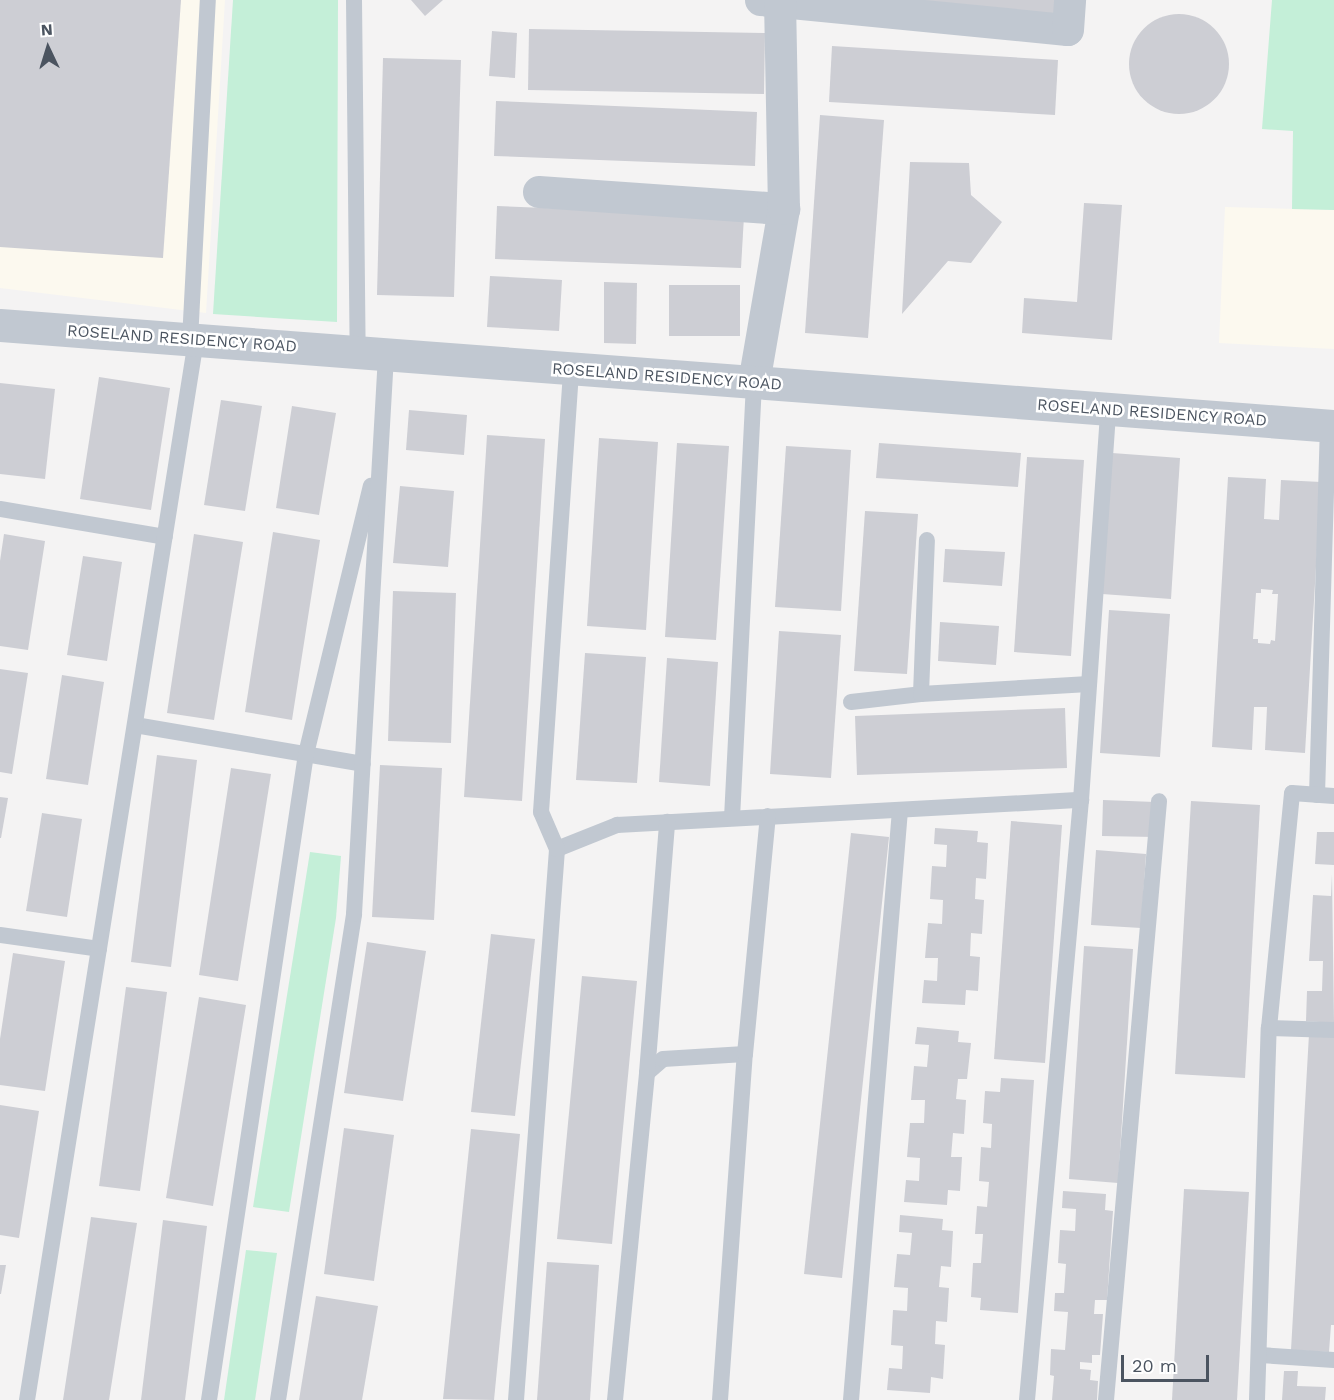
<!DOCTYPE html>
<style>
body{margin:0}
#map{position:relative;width:1334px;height:1400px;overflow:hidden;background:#f4f3f3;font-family:"Work Sans",sans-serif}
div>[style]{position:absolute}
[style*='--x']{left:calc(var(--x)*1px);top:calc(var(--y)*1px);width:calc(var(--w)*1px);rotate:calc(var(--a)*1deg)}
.commercial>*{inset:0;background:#fcf9ef}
.green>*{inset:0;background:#c4efd8}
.building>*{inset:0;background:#cdced4}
.round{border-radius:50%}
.service>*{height:16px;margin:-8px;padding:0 8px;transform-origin:8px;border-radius:8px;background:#c1c8d1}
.minor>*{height:32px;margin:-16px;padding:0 16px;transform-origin:16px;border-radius:16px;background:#c1c8d1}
.tertiary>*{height:33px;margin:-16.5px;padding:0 16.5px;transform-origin:16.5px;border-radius:16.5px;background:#c1c8d1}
span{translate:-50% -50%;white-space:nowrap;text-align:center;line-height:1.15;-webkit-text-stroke:5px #fff;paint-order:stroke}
.street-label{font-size:16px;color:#4b5460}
.north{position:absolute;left:18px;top:18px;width:60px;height:60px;-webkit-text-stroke:4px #fff;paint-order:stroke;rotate:356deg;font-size:16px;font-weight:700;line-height:24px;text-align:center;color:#4b5460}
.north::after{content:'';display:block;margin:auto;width:21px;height:27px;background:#4b5460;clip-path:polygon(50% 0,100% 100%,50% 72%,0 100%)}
.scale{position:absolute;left:1121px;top:1355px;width:88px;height:27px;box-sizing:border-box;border:3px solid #4b5460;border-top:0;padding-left:8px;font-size:18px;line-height:21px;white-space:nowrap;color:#4b5460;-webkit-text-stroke:4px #fff;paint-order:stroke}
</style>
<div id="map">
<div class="commercial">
<i style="clip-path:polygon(0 0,225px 0,206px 313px,0 288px)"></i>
<i style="clip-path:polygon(1225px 207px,1334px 210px,1334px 349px,1219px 343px)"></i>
</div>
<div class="green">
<i style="clip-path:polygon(233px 0,338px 0,337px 322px,213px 314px)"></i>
<i style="clip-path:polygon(1272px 0,1334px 0,1334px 210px,1292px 209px,1293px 131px,1262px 129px)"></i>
<i style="clip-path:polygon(310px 852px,341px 856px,336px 918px,289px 1212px,253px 1207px)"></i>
<i style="clip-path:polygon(246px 1250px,277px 1253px,255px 1400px,224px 1400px)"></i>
</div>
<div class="building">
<i style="clip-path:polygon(0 0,181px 0,163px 258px,0 247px)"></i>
<i style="clip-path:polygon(411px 0,443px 0,425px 16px)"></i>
<i style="clip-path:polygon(887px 0,1064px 0,1063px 20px)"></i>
<i class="round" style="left:1129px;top:14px;width:100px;height:100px"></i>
<i style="clip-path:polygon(529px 29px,765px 33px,764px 94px,528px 90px)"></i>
<i style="clip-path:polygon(492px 31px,517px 33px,515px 78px,489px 76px)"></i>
<i style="clip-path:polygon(832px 46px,1058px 60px,1055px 115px,829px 102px)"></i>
<i style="clip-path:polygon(383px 58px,461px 60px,454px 297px,377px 295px)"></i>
<i style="clip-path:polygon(496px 101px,757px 112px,755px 166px,494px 156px)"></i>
<i style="clip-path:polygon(820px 115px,884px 120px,868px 338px,805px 333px)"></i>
<i style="clip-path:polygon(910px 162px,969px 163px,971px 195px,1002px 222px,971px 263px,948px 261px,902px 314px)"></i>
<i style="clip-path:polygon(1084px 203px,1122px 205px,1112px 340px,1022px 333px,1024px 298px,1077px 302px)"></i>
<i style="clip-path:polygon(497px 206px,744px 216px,741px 268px,495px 259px)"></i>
<i style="clip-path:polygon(490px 276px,562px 280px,559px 331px,487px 327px)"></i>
<i style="clip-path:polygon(604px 282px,637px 283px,636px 344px,604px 343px)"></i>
<i style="clip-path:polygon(669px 285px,740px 285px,740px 336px,669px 336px)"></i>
<i style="clip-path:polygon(99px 377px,170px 388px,151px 510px,80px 499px)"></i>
<i style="clip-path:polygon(0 383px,55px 389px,45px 479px,0 474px)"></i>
<i style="clip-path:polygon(221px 400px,262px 406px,245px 511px,204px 505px)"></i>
<i style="clip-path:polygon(292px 406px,336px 413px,319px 515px,276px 508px)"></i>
<i style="clip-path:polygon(409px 410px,467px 415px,464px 455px,406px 450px)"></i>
<i style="clip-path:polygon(487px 435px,545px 439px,522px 801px,464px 797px)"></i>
<i style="clip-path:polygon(599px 438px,658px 442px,646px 630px,587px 626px)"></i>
<i style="clip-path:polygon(677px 443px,729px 446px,716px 640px,665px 637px)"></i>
<i style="clip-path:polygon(879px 443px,1021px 453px,1018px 487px,876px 478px)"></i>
<i style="clip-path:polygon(786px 446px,851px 450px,841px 611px,775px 607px)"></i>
<i style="clip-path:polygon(1112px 453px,1180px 458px,1171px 599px,1102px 594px)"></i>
<i style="clip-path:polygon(1027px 457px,1084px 460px,1071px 656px,1014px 652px)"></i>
<i style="clip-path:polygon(evenodd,1228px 477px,1266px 479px,1264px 519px,1279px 520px,1281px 480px,1321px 482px,1305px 753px,1265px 750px,1267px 707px,1254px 707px,1252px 750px,1212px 747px,1228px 477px,1261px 589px,1273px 590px,1272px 594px,1278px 594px,1275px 641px,1271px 640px,1270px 644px,1258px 643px,1258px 639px,1253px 639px,1256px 593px,1261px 593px,1261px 589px)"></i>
<i style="clip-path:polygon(400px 486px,454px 491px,448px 567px,393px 563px)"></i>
<i style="clip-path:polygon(865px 511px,918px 514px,907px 674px,854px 671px)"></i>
<i style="clip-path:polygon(273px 532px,320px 540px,292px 720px,245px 712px)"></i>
<i style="clip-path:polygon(4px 534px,45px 541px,28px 650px,0 646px,0 561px)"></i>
<i style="clip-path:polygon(194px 534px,243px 542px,214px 720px,167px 713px)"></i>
<i style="clip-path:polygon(945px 549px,1005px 552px,1002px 586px,943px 582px)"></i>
<i style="clip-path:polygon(83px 556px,122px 562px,107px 661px,67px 655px)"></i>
<i style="clip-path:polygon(393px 591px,456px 593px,451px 743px,388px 741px)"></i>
<i style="clip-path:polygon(1109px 610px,1170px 614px,1160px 757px,1100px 753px)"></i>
<i style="clip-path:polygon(940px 622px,999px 626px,996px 665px,938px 661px)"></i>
<i style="clip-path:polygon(779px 631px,841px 635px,831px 778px,770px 774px)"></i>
<i style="clip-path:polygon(585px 653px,646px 657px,637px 783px,576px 780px)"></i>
<i style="clip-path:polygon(667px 658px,718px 662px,710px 786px,659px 782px)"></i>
<i style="clip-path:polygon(0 669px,28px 673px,12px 774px,0 772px)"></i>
<i style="clip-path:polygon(62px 675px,104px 682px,88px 785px,46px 779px)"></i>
<i style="clip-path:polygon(1065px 708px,1067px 768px,857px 775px,855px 716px)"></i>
<i style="clip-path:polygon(157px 755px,197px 760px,171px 967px,131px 962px)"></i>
<i style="clip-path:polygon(380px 765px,442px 768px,434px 920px,372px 917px)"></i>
<i style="clip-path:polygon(231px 768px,271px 774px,238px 981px,199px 975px)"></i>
<i style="clip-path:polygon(0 797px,8px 798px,1px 838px,0 838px)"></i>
<i style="clip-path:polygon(1103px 800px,1155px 802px,1154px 837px,1102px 836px)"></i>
<i style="clip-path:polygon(1191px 801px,1260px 805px,1245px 1078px,1175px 1074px)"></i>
<i style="clip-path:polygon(42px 813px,82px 819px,67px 917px,26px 911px)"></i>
<i style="clip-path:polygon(1011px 821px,1062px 825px,1045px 1063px,994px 1059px)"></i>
<i style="clip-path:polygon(935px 828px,978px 831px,977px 842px,988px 843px,986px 879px,976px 878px,975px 899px,984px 900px,982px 934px,971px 933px,970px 956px,980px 957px,978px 991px,966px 990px,965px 1005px,922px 1003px,924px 980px,937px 981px,938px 958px,925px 958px,928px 923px,942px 924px,943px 900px,930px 899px,932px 866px,946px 867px,947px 845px,934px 844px)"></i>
<i style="clip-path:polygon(1317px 832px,1334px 832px,1334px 865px,1315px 864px)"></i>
<i style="clip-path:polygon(851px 833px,889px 837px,842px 1278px,804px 1274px)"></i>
<i style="clip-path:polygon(1096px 850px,1146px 854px,1141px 928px,1091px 925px)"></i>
<i style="clip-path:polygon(1332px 874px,1334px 1023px,1306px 1021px,1307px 991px,1322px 991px,1323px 961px,1309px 961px,1313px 895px,1331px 896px)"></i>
<i style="clip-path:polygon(491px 934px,535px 939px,515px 1116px,471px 1112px)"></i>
<i style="clip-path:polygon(367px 942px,426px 951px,403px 1101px,344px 1093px)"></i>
<i style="clip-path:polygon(1084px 946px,1133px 949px,1118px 1183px,1069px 1179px)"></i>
<i style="clip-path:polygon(13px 953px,65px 961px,45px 1091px,0 1085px,0 1039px)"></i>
<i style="clip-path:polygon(582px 976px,637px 981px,612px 1244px,557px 1239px)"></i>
<i style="clip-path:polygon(126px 987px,167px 992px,140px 1191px,99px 1186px)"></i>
<i style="clip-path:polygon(199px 997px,246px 1005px,213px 1206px,166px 1198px)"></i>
<i style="clip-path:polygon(917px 1027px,959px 1031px,958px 1042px,971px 1043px,967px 1079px,958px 1079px,956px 1099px,966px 1100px,964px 1134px,953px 1133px,951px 1157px,962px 1157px,960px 1191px,948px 1190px,947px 1205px,904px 1202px,906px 1180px,919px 1181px,920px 1158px,907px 1157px,910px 1123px,924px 1123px,925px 1100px,911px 1100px,914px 1066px,927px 1067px,929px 1045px,915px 1044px)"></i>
<i style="clip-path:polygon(1309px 1034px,1334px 1035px,1334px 1325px,1331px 1325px,1329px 1352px,1291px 1350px)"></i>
<i style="clip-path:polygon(1001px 1078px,1034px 1080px,1018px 1313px,980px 1310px,981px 1298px,971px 1297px,973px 1263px,981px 1263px,983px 1234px,975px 1234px,977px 1206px,987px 1207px,989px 1182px,979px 1181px,981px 1147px,991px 1148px,992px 1124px,983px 1123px,985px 1091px,1000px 1092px)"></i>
<i style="clip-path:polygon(0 1105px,39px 1111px,19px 1238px,0 1235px)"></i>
<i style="clip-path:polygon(344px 1128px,394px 1135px,374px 1281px,324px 1274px)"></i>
<i style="clip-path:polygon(471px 1129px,520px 1134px,494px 1400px,443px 1399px)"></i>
<i style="clip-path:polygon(1184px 1189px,1249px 1192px,1237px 1400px,1172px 1400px)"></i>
<i style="clip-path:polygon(1063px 1191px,1106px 1194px,1105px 1210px,1113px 1211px,1107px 1300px,1095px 1300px,1094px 1314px,1103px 1314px,1100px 1355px,1092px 1355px,1092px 1363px,1080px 1362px,1080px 1369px,1091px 1370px,1090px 1380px,1098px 1381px,1097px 1400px,1052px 1400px,1054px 1376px,1050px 1375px,1051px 1349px,1065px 1350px,1068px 1312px,1054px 1311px,1055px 1293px,1064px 1293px,1066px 1264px,1058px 1263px,1060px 1230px,1075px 1231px,1076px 1209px,1062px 1208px)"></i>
<i style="clip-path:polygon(900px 1215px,943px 1219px,942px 1230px,953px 1231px,951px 1267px,941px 1266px,939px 1287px,949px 1288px,947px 1322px,936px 1321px,935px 1344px,945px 1345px,943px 1379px,931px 1377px,930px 1393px,887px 1390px,889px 1368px,902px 1369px,903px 1346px,891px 1345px,893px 1310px,907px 1311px,908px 1288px,894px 1287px,897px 1254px,910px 1255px,912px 1233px,899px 1232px)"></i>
<i style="clip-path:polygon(91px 1217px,137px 1223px,109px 1400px,63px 1400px)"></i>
<i style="clip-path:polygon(163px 1220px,207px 1226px,185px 1400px,141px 1400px)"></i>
<i style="clip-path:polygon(547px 1262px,599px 1265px,590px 1400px,537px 1400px)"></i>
<i style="clip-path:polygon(0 1265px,6px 1265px,1px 1294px,0 1294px)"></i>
<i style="clip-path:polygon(316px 1296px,378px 1306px,362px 1400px,299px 1400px)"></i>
<i style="clip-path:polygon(1284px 1371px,1298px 1371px,1297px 1386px,1326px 1387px,1325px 1400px,1282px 1400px)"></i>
</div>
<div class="service">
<i style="--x:354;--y:0;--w:353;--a:89.4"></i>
<i style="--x:190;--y:340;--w:340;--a:-87"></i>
<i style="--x:0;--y:509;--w:167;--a:9.6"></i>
<i style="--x:921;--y:694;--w:154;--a:-87.8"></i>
<i style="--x:851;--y:702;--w:70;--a:-6.5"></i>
<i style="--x:921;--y:694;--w:168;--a:-3.4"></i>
<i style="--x:135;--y:725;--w:231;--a:9.7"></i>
<i style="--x:1317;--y:795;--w:369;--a:-88.3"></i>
<i style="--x:732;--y:818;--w:436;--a:-87.1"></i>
<i style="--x:557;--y:849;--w:65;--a:-21.8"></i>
<i style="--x:617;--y:825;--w:465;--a:-3.1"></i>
<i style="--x:0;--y:935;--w:100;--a:8"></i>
<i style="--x:1269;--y:1028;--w:65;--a:1.8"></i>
<i style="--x:647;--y:1073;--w:21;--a:-41"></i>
<i style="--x:663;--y:1059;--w:82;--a:-3.5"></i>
<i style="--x:1260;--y:1355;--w:74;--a:3.9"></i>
<i style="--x:27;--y:1400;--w:1073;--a:-80.94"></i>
<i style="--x:209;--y:1400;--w:653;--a:-81.46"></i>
<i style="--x:306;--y:754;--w:276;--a:-76.4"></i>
<i style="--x:278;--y:1400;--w:492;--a:-81.1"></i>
<i style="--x:354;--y:914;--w:560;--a:-86.72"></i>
<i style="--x:516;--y:1400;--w:553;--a:-85.74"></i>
<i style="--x:557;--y:849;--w:40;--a:-113.4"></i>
<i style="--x:541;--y:812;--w:444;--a:-86.1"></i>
<i style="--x:615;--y:1400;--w:329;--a:-84.4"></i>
<i style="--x:647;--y:1073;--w:252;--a:-85.4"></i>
<i style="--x:720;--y:1400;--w:347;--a:-85.9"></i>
<i style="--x:745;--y:1054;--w:239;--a:-84.5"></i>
<i style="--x:851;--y:1400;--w:592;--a:-85.25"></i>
<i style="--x:1027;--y:1400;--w:602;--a:-84.86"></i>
<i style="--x:1081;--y:800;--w:391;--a:-86"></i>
<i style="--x:1106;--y:1400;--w:601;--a:-84.94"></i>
<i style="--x:1257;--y:1400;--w:372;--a:-88.2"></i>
<i style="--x:1269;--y:1028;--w:236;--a:-84.4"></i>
<i style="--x:1292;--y:793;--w:42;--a:4.1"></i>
</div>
<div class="minor">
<i style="--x:761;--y:0;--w:308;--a:5.6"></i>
<i style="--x:1068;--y:30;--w:30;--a:-86"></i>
<i style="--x:539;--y:192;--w:246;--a:4"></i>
<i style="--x:754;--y:383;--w:177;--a:-80.2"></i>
<i style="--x:784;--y:209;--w:209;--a:-91.1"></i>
</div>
<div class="tertiary">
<i style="--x:0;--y:325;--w:1338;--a:4.33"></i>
</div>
<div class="street-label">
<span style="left:182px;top:339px;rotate:4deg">ROSELAND RESIDENCY ROAD</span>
<span style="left:667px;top:377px;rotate:4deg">ROSELAND RESIDENCY ROAD</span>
<span style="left:1152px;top:413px;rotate:4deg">ROSELAND RESIDENCY ROAD</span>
</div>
<div class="north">N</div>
<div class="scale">20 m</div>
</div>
